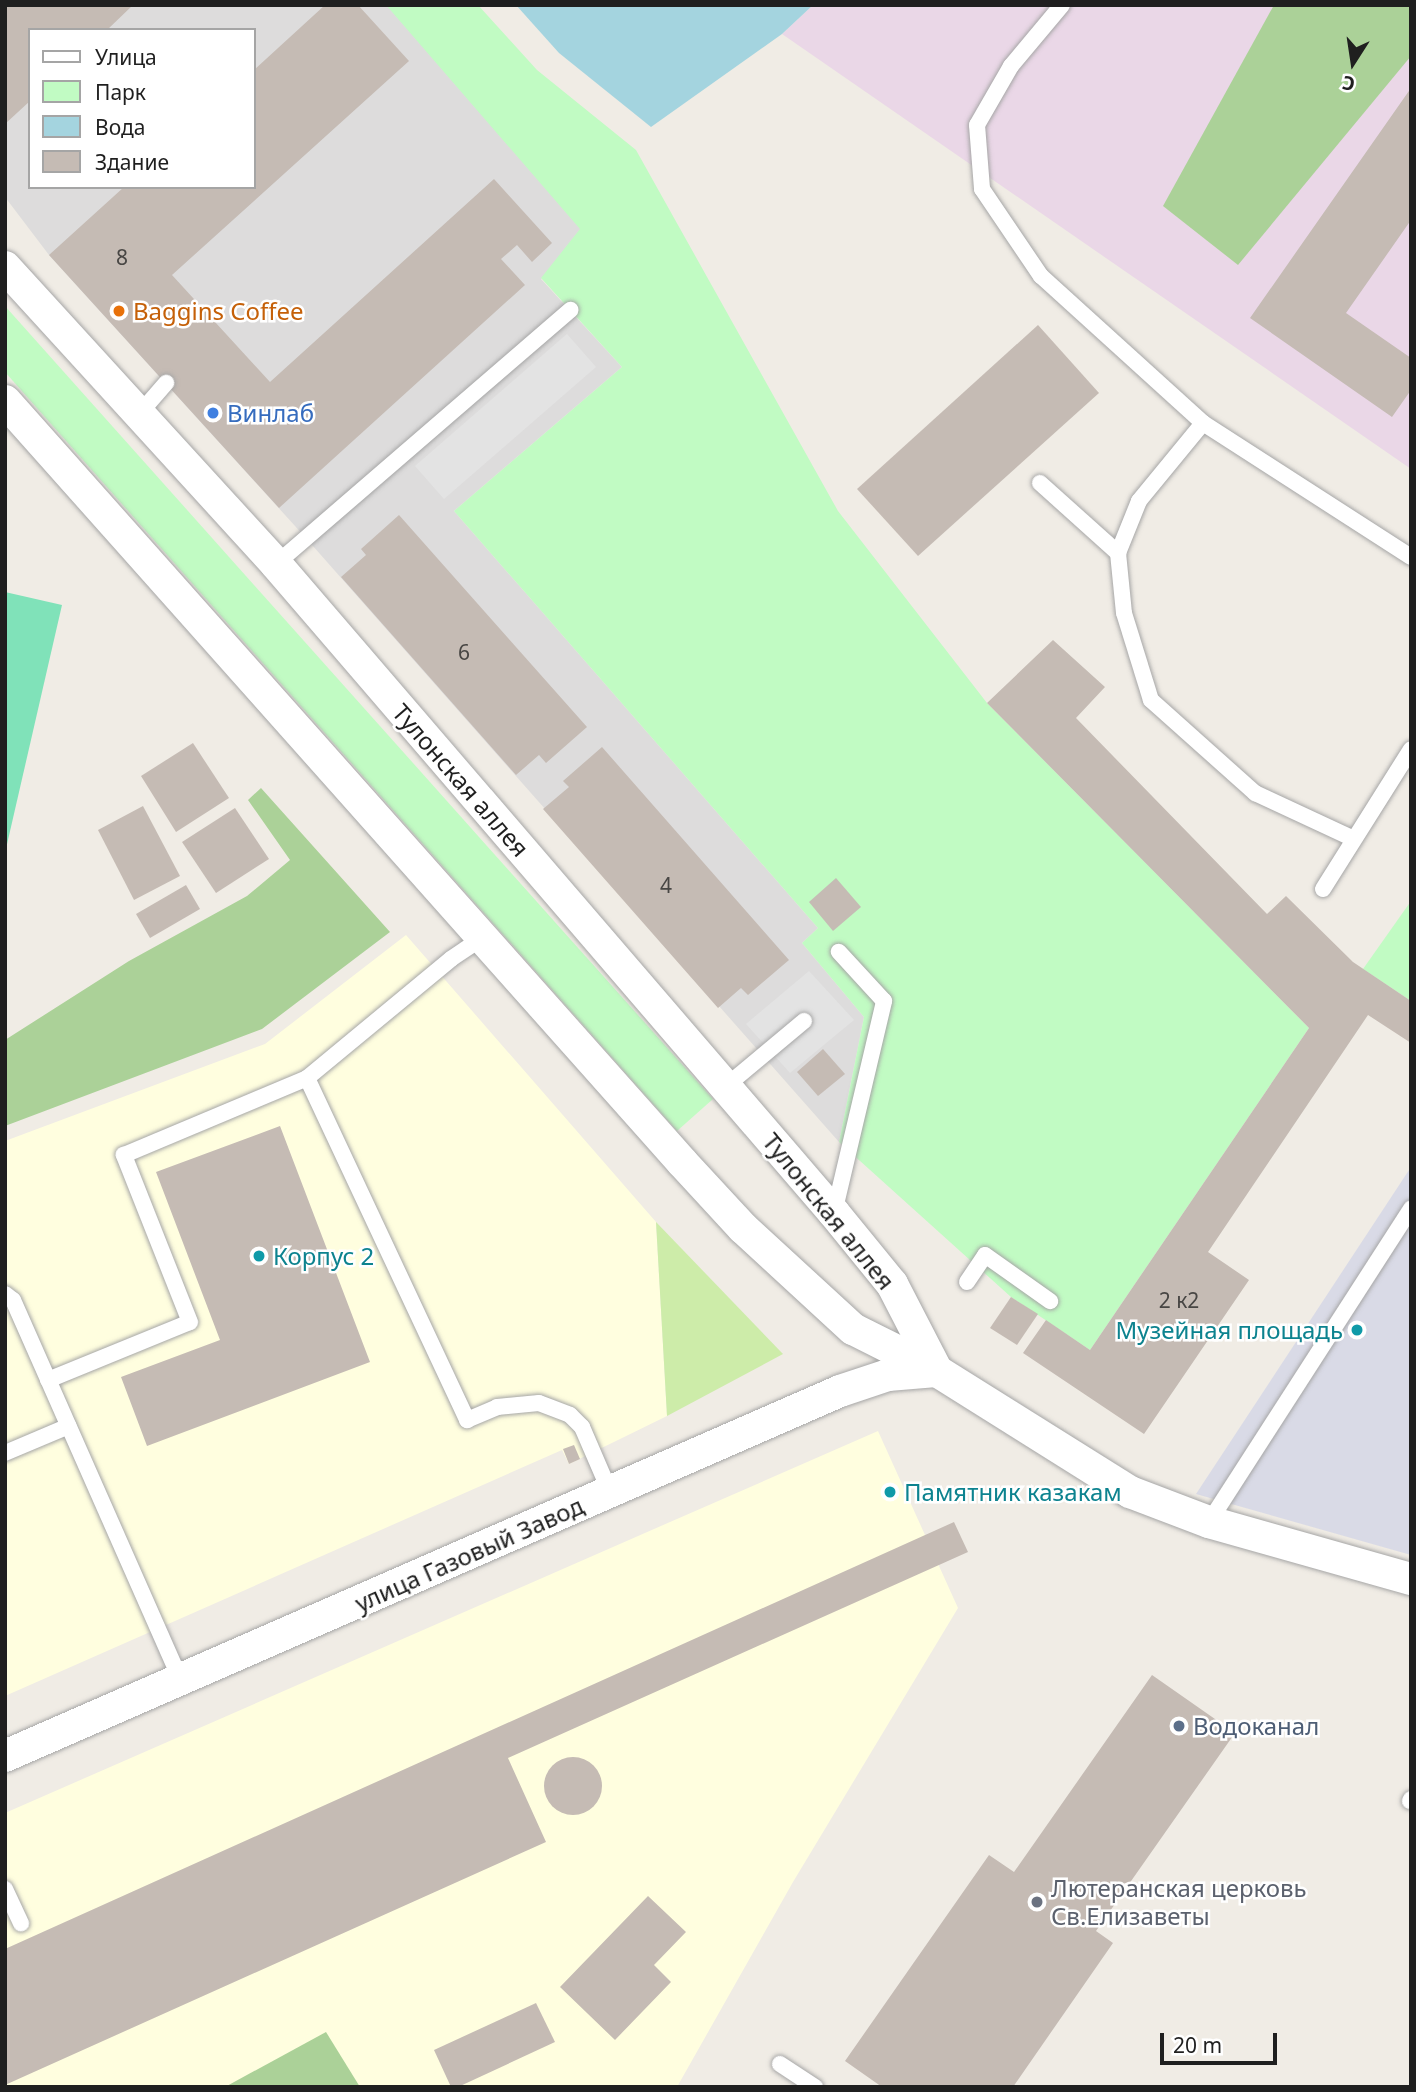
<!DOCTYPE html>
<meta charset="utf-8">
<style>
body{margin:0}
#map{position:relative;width:1416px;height:2092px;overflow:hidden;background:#f0ece5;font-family:"Noto Sans",sans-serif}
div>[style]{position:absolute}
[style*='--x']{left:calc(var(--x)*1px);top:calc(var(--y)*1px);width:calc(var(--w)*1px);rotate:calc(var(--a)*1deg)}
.residential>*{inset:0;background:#dddcdc}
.industrial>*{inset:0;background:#ead7e7}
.education>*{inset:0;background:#fffedf}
.grass>*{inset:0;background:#cdeca9}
.forest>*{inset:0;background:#abd198}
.park>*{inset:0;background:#c1fbc3}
.pitch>*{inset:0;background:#80e2b9}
.parking>*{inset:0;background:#e3e3e3}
.plaza>*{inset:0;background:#d9dae6}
.water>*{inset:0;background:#a4d4df}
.building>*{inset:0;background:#c5bbb4}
.round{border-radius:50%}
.roads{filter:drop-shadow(0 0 2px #a6a6a6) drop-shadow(0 0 2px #a6a6a6)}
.lane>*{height:16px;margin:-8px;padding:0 8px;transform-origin:8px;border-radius:8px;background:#fff}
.street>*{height:32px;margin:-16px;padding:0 16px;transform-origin:16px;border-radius:16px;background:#fff}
.dots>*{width:19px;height:19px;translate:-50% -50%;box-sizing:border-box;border:4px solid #fff;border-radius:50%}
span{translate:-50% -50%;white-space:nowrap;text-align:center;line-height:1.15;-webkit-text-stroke:5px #fff;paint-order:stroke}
.number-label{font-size:21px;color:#484644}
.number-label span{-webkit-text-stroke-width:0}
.food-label{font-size:24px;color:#c56008}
.left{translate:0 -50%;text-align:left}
.shop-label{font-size:24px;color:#366cbe}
.street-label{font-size:24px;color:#1f1f1f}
.culture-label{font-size:24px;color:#0d838f}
.right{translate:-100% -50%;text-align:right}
.service-label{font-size:24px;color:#4e5e75}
.worship-label{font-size:24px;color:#5b616d}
.frame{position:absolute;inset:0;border:7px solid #1f1f1f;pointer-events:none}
.legend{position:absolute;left:28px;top:28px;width:228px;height:161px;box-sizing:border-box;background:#fff;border:2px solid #a5a5a5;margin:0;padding:9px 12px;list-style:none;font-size:21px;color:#1f1f1f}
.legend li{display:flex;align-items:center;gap:14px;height:35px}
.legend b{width:35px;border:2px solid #a5a5a5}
.north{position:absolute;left:1318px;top:28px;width:70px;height:70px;-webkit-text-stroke:5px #fff;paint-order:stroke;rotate:192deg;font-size:19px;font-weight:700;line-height:28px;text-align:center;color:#1f1f1f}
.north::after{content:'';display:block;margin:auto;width:24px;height:32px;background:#1f1f1f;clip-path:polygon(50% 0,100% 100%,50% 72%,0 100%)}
.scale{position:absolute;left:1160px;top:2033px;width:117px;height:32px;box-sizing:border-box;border:4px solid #1f1f1f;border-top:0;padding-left:9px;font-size:21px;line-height:24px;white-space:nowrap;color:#1f1f1f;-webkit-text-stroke:5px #fff;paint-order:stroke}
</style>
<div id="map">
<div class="residential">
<i style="clip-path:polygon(evenodd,5px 5px,398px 5px,595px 226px,541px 279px,622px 367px,454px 511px,818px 928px,802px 943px,864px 1017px,839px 1142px,305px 537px,49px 255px,5px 197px,5px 5px,30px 30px,254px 30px,254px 187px,30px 187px,30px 30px)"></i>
</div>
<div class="industrial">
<i style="clip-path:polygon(813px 5px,1411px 5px,1411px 469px,782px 34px)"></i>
</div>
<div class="education">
<i style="clip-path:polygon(406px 935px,656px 1222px,667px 1416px,569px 1464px,562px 1450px,5px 1696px,5px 1141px,265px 1044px)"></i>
<i style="clip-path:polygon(878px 1431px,958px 1608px,793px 1882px,677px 2087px,5px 2087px,5px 1813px)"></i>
</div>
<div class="grass">
<i style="clip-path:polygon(656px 1222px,783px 1354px,667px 1416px)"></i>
</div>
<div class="forest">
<i style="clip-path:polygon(1274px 5px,1411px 5px,1411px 56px,1238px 265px,1163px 206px)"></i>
<i style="clip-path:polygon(261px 788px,390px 932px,262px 1029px,5px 1126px,5px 1040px,129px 961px,247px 896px,290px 860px,248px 800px)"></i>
<i style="clip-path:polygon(326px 2032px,360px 2087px,225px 2087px)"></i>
</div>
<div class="park">
<i style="clip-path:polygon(386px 5px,478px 5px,537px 70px,636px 150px,838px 511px,987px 703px,1309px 1028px,1090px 1350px,1011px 1297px,839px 1142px,864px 1017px,802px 943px,818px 928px,454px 511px,622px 367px,541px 278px,580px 229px)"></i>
<i style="clip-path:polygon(5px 306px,713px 1099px,677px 1131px,5px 372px)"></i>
<i style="clip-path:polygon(1411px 901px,1411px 1001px,1363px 969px)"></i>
</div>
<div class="pitch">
<i style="clip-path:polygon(5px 592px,62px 605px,5px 853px)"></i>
</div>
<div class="parking">
<i style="clip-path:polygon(567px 334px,596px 367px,444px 499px,415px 466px)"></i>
<i style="clip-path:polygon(809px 971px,854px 1020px,790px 1073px,746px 1024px)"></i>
</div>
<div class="plaza">
<i style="clip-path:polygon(1411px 1167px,1411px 1555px,1196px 1494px)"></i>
</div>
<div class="water">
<i style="clip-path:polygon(516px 5px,813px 5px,782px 34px,651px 127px,559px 53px)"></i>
</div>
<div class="building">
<i style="clip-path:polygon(5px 5px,133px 5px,107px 30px,30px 30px,30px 101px,5px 124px)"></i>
<i style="clip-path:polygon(325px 5px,358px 5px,409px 61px,172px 275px,270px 382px,494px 179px,552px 243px,532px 262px,517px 245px,501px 259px,525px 285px,279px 508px,49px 255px,124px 187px,254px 187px,254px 70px)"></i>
<i style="clip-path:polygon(1411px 88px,1411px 220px,1346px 313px,1411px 358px,1411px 390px,1392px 417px,1250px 318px)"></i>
<i style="clip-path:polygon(1038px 325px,1099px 393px,918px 556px,857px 489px)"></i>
<i style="clip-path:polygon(399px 515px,587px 727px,546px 763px,539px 755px,516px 775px,341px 577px,366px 555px,361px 549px)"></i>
<i style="clip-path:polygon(1053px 640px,1105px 687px,1076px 718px,1267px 914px,1286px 896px,1353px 962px,1411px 1001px,1411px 1043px,1368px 1015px,1208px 1252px,1249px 1280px,1144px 1434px,1023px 1353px,1046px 1320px,1090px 1350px,1309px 1028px,987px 703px)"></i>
<i style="clip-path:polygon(193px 743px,229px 798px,176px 832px,141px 776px)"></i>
<i style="clip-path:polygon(602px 747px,789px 960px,748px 995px,741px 988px,718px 1008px,543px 809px,569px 787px,563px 781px)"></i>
<i style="clip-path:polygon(143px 806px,180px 876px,134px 900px,98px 830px)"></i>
<i style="clip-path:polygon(235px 808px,269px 859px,216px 893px,182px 842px)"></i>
<i style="clip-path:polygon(836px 878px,861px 907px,833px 931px,809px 902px)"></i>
<i style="clip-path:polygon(186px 885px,200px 909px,150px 938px,136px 914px)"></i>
<i style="clip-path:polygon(823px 1049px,845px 1074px,818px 1096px,797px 1072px)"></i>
<i style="clip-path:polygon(280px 1126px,370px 1362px,147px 1446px,121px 1377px,220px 1340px,156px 1172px)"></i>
<i style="clip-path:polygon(1011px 1297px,1038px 1314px,1017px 1345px,990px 1328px)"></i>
<i style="clip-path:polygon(574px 1445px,580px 1459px,569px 1464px,563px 1449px)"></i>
<i style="clip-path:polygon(954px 1522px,968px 1552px,508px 1758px,546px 1842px,5px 2085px,5px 1949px)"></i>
<i style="clip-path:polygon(1152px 1675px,1235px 1733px,1096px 1931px,1113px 1943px,1013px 2087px,882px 2087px,845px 2061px,989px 1855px,1014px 1872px)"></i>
<i class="round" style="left:544px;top:1757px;width:58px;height:58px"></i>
<i style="clip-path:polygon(648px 1896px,686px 1932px,654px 1965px,671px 1982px,615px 2040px,560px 1987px)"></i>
<i style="clip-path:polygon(536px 2003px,555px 2042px,458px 2087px,451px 2087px,434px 2050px)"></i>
</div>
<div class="roads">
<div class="lane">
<i style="--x:1062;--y:5;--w:80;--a:129.9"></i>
<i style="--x:1011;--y:66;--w:68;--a:120"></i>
<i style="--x:977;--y:125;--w:64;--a:85.5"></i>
<i style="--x:982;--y:189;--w:105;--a:55.9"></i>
<i style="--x:1041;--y:276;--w:219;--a:42.2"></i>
<i style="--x:1203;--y:423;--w:247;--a:32.8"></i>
<i style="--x:140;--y:413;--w:40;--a:-49"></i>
<i style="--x:1203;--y:423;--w:101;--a:129.4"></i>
<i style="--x:1139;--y:501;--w:56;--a:112"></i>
<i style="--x:1118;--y:553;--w:60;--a:84.3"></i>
<i style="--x:1124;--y:613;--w:91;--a:72.8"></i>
<i style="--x:1151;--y:700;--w:140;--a:41.8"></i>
<i style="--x:1255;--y:793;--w:109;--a:24.9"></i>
<i style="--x:1040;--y:483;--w:105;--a:41.9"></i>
<i style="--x:276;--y:564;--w:389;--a:-40.8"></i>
<i style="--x:1323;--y:889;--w:165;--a:-57.8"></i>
<i style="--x:482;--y:938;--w:37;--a:146"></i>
<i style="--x:451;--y:959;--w:187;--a:140.4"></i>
<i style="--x:307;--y:1078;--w:378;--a:64.9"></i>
<i style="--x:467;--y:1420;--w:33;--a:-23"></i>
<i style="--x:497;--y:1407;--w:42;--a:-5.4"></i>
<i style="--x:539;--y:1403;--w:33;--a:21"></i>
<i style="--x:570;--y:1415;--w:17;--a:45"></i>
<i style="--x:582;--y:1427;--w:71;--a:66.7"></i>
<i style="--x:725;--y:1087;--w:103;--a:-39.9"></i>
<i style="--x:834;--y:1213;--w:218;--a:-76.7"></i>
<i style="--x:884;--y:1001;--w:67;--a:-132.6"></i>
<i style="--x:967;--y:1282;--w:32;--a:-56"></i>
<i style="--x:985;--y:1255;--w:80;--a:35.3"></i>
<i style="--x:5;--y:1294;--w:10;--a:37"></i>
<i style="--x:13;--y:1300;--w:416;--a:66.2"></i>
<i style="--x:48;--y:1380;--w:153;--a:-22.2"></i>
<i style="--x:190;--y:1322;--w:180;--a:-111.6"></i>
<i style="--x:124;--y:1155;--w:199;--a:-22.8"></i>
<i style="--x:5;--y:1453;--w:69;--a:-22.9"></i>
<i style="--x:1209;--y:1522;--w:373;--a:-57.2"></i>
<i style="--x:1410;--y:1801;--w:2;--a:-63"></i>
<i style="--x:5;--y:1889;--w:38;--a:65"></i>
<i style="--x:780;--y:2064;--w:42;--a:33.3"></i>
</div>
<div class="street">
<i style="--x:5;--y:267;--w:402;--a:47.6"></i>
<i style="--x:276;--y:564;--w:856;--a:49.31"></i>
<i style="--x:834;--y:1213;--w:92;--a:50.8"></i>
<i style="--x:892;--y:1284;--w:98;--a:62.7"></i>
<i style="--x:5;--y:401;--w:1019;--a:48.34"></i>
<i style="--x:682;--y:1162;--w:90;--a:47.3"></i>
<i style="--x:743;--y:1228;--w:149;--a:42.6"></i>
<i style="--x:853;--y:1329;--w:94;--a:26.6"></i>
<i style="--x:937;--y:1371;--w:228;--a:32.1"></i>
<i style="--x:1130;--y:1492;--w:85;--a:20.8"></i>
<i style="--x:1209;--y:1522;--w:210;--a:15.8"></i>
<i style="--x:5;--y:1756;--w:911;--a:-23.61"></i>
<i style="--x:840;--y:1391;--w:51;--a:-18.4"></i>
<i style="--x:888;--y:1375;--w:48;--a:-4.8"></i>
</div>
</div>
<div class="dots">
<i style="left:119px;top:311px;background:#e8710a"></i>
<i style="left:213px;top:413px;background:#3f7fe0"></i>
<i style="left:259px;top:1256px;background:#0f9aa8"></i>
<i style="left:1357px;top:1330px;background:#0f9aa8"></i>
<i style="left:890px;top:1492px;background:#0f9aa8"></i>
<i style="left:1179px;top:1726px;background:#5c6f8a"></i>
<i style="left:1037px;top:1902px;background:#6b7280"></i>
</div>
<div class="number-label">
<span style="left:122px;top:257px">8</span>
<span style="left:464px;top:652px">6</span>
<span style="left:666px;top:885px">4</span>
<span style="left:1179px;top:1300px">2 к2</span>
</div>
<div class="food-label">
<span class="left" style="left:133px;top:311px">Baggins Coffee</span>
</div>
<div class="shop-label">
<span class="left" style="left:227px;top:413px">Винлаб</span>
</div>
<div class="street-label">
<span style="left:461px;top:780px;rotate:49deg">Тулонская аллея</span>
<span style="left:829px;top:1211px;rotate:51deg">Тулонская аллея</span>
<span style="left:469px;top:1554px;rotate:-24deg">улица Газовый Завод</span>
</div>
<div class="culture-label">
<span class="left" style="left:273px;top:1256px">Корпус 2</span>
<span class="right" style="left:1343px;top:1330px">Музейная площадь</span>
<span class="left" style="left:904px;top:1492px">Памятник казакам</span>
</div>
<div class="service-label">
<span class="left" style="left:1193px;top:1726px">Водоканал</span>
</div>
<div class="worship-label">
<span class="left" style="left:1051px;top:1902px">Лютеранская церковь<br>Св.Елизаветы</span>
</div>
<div class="frame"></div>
<ul class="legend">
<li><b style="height:9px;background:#fff"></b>Улица</li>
<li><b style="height:19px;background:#c1fbc3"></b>Парк</li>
<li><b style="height:19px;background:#a4d4df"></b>Вода</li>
<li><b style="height:19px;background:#c5bbb4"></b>Здание</li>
</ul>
<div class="north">С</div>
<div class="scale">20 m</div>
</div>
